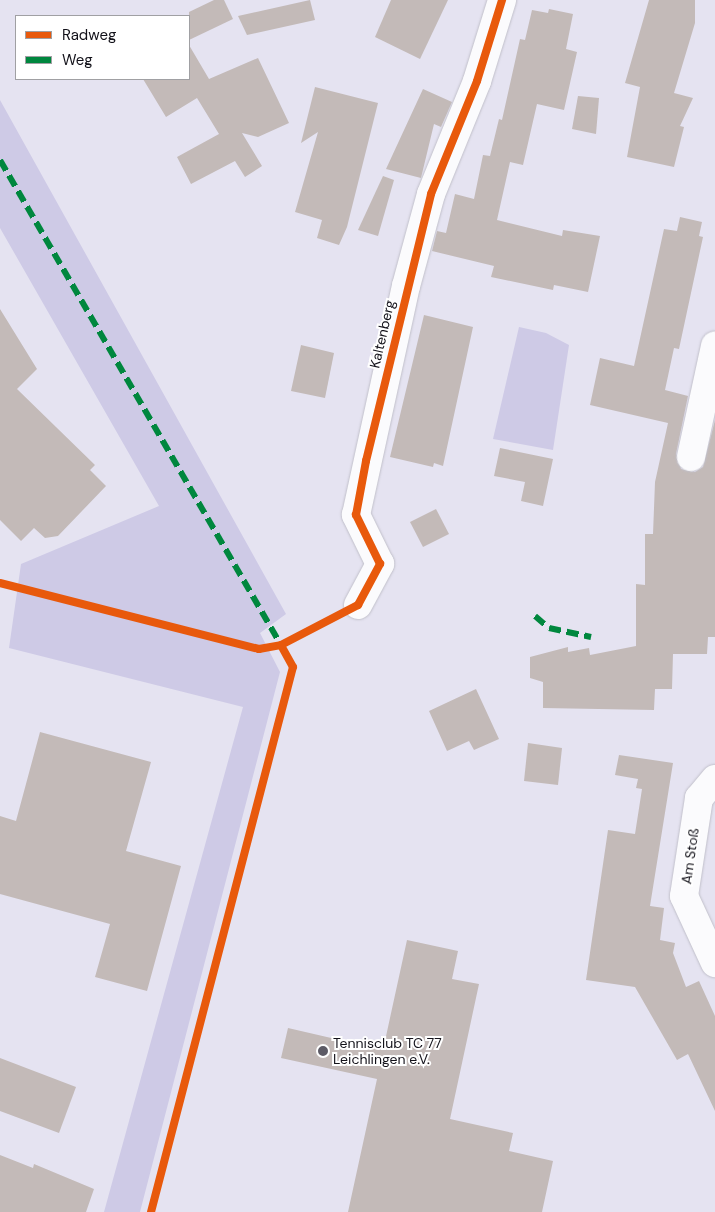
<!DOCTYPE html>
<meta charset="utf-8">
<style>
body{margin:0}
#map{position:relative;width:715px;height:1212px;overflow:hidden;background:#e5e3f1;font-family:"DM Sans",sans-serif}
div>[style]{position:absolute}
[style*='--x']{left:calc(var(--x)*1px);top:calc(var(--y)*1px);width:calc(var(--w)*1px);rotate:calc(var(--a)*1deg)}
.green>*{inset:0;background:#cecae6}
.building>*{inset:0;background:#c3bab8}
.roads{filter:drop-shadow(0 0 1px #c1c0ca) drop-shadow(0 0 1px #c1c0ca)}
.minor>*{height:28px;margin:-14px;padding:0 14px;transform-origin:14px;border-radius:14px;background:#fbfbfd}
.quiet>*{height:6px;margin-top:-3px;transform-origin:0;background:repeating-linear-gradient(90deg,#00873e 0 12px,transparent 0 18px)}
.cycleway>*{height:8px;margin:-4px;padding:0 4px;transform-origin:4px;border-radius:4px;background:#e8590c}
.dots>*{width:14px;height:14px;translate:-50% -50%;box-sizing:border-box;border:2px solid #fff;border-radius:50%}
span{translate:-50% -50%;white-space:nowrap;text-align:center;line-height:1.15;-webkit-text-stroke:4px #fff;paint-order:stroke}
.street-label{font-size:14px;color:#121119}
.poi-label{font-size:14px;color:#121119}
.left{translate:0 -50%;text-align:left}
.legend{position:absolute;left:15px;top:15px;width:175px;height:65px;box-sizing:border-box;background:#fff;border:1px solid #a0a0a3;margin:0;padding:6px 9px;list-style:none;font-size:15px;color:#121119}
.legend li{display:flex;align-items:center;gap:10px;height:25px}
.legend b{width:25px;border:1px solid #a0a0a3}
</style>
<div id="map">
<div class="green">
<i style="clip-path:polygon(0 100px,286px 614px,260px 633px,280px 672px,140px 1212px,104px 1212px,243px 707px,9px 648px,21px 564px,159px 506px,0 228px)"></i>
<i style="clip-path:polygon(519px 327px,546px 333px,569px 345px,553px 450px,493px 439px)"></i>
</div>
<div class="building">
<i style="clip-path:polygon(214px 0,224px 0,233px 19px,189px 40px,189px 12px)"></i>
<i style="clip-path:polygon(310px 0,315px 20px,247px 35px,238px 16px)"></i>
<i style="clip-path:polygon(391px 0,448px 0,420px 59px,375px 37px)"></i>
<i style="clip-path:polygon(649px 0,695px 0,695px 23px,674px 93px,693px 98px,680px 126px,684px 127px,674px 167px,627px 157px,640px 87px,625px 83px)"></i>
<i style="clip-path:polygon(549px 9px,573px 14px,566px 49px,577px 52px,564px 110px,537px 104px,523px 165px,510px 162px,497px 220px,562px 236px,563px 230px,600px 236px,588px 292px,554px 285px,553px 290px,491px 277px,494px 266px,432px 251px,437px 231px,446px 233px,455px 194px,474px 199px,483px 155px,490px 156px,499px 119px,502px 120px,520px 39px,525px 40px,532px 10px,548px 13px)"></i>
<i style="clip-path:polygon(189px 45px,209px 79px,258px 58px,289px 123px,258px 137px,242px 133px,262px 166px,245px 177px,235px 161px,191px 184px,177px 157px,219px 134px,197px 98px,166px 117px,143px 79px,189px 79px)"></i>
<i style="clip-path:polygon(315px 87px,378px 103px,347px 227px,339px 245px,317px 238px,322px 220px,295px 212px,318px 132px,301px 143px)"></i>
<i style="clip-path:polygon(423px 89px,452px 102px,441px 127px,434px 124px,421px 178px,386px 169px)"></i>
<i style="clip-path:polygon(578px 96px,599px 98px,596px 134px,572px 129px)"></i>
<i style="clip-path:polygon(383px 176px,394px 180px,378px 236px,358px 230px)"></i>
<i style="clip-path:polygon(680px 217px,702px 222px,699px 236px,703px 237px,679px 349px,674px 348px,665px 390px,688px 396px,676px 454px,681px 469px,695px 472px,703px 467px,715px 420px,715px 637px,708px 637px,707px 654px,673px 654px,672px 689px,655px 689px,654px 710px,543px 708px,543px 682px,530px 678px,530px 657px,568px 647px,568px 652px,589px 648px,590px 655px,636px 646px,636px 584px,645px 585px,645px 534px,653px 534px,655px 482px,668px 423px,590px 405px,600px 358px,634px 366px,664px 229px,677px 231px)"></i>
<i style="clip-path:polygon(0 309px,37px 369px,17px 389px,95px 465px,90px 470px,106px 486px,58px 536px,45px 538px,34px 528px,21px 541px,0 520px)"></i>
<i style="clip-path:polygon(424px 315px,473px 327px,443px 466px,434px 463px,433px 467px,390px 457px)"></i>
<i style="clip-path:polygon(301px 345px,334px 353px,325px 398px,291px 391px)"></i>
<i style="clip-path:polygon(500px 448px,553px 459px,543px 506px,521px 501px,525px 482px,494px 476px)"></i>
<i style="clip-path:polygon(436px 509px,449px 534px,423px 547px,410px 522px)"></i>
<i style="clip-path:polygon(476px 689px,499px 739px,474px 750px,469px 741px,447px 751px,429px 711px)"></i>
<i style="clip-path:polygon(40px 732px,151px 762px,126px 851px,181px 866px,147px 991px,95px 977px,110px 924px,0 894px,0 816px,16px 821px)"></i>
<i style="clip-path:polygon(528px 743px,562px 748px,558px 785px,524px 781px)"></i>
<i style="clip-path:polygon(619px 755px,673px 763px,650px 906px,664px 908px,660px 940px,675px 943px,673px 953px,686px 987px,699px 981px,715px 1016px,715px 1111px,688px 1054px,677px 1060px,635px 987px,586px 980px,608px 830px,635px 834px,642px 789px,636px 788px,638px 779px,615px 775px)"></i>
<i style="clip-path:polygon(407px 940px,458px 951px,452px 979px,479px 984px,450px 1119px,513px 1133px,509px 1151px,553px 1161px,542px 1212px,348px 1212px,377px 1079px,281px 1058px,288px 1028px,383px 1050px)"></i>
<i style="clip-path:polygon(0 1058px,76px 1087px,59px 1133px,0 1111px)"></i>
<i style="clip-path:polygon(0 1155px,33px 1168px,34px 1164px,94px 1189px,86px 1212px,0 1212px)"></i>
</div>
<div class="roads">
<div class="minor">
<i style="--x:691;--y:457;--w:114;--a:-77.8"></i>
<i style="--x:358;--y:605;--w:47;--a:-61.8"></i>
<i style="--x:380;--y:564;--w:55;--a:-116.1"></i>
<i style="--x:356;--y:515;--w:234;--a:-77.7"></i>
<i style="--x:406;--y:286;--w:95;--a:-74.8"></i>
<i style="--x:431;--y:194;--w:122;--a:-67.8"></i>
<i style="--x:477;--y:81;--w:85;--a:-72.8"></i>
<i style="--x:715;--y:779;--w:25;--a:130"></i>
<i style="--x:699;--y:798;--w:99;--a:98.7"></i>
<i style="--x:684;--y:896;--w:74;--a:65.2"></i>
</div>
</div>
<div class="quiet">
<i style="--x:0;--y:160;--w:561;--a:59.91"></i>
<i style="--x:535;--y:616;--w:18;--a:41"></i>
<i style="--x:549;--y:628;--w:43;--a:12.1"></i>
</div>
<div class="cycleway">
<i style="--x:0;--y:583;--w:267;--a:14.3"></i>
<i style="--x:259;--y:649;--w:22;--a:-10"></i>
<i style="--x:151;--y:1212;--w:563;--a:-75.4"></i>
<i style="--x:293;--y:667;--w:25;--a:-119"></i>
<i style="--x:281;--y:645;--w:87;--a:-27.5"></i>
<i style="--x:358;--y:605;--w:47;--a:-61.8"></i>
<i style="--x:380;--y:564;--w:55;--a:-116.1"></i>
<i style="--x:356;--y:515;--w:55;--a:-79.5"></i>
<i style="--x:366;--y:461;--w:275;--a:-76.3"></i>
<i style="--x:431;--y:194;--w:122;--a:-67.8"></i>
<i style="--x:477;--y:81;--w:85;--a:-72.8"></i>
</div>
<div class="dots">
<i style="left:323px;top:1051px;background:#5c5a65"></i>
</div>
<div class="street-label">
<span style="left:382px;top:334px;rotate:-77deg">Kaltenberg</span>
<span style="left:690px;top:856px;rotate:-82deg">Am Stoß</span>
</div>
<div class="poi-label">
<span class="left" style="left:333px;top:1051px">Tennisclub TC 77<br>Leichlingen e.V.</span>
</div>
<ul class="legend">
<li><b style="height:6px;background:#e8590c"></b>Radweg</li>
<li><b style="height:6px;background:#00873e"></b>Weg</li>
</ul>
</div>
